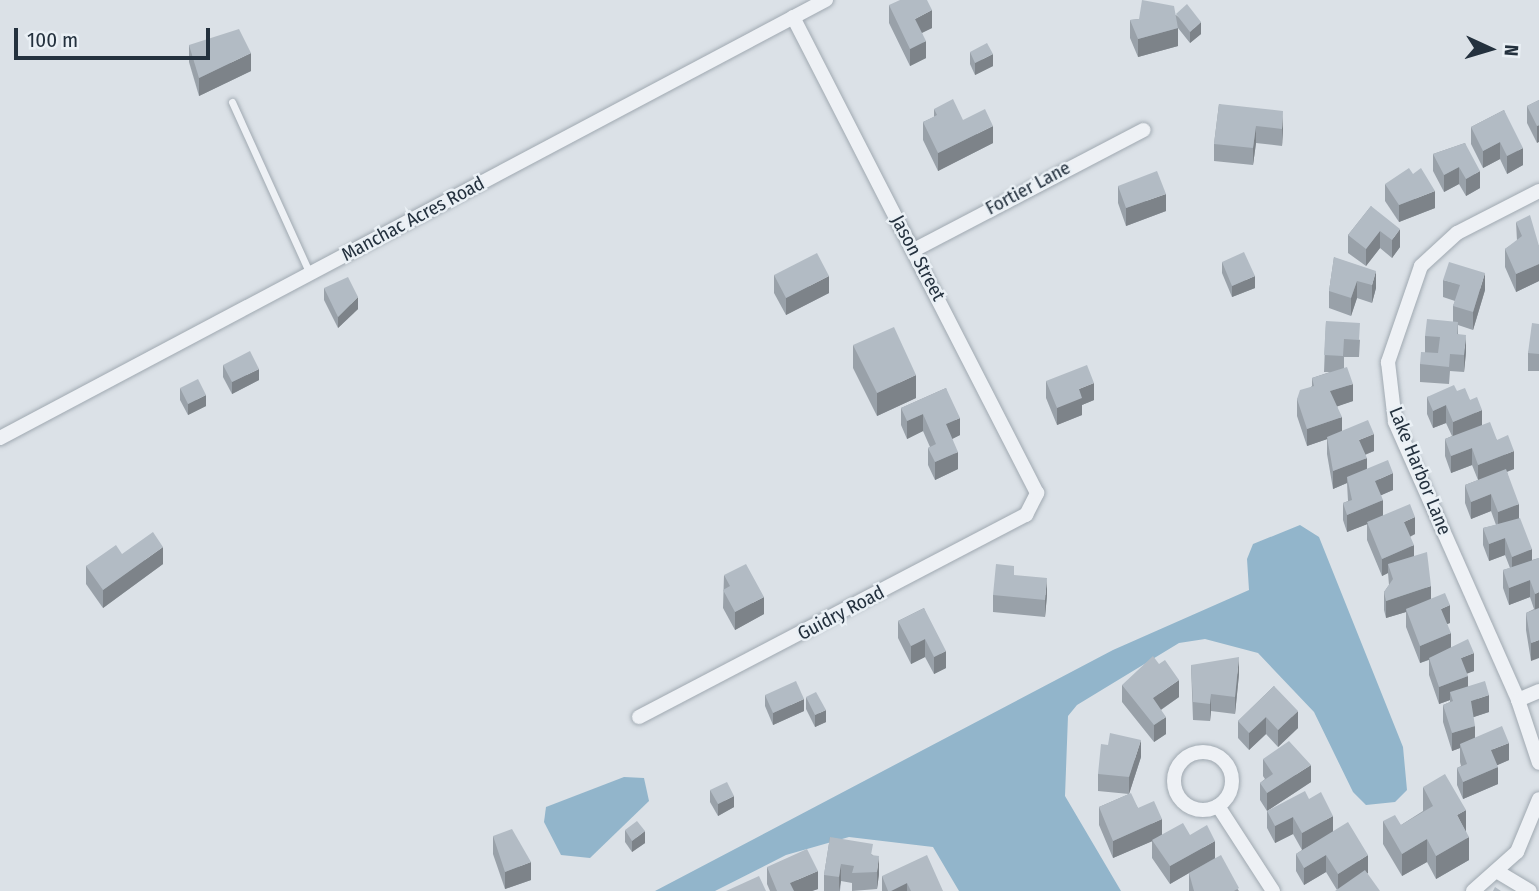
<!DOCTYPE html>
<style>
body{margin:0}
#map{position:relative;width:1539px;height:891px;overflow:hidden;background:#dbe1e7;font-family:"Fira Sans Condensed",sans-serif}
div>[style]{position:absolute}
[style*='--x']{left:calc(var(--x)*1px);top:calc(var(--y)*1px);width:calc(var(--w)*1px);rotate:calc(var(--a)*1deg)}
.water>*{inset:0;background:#92b5cb}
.roads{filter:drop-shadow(0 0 2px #a0a9b1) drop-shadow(0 0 2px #a0a9b1)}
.service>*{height:7px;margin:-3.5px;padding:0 3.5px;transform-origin:3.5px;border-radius:3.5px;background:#eef1f5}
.minor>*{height:14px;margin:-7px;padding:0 7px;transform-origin:7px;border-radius:7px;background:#eef1f5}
.minor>.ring{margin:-7px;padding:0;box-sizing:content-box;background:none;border:14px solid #eef1f5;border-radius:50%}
.wall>*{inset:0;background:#99a1a9}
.shaded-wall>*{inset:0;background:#7d8389}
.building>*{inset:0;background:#b2bbc4}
span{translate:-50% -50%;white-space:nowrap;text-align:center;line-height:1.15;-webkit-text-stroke:5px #eaf0f5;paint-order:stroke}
.street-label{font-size:19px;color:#24313e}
.north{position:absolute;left:1455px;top:14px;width:70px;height:70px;-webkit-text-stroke:5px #eaf0f5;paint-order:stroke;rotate:94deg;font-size:19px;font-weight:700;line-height:28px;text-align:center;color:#24313e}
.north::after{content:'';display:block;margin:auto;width:24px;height:32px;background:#24313e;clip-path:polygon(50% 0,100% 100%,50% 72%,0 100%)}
.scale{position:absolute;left:14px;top:28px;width:196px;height:32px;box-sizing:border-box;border:4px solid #24313e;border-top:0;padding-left:9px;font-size:21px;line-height:24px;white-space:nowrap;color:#24313e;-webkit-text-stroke:5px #eaf0f5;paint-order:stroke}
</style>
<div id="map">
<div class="water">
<i style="clip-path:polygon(1300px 525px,1319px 537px,1403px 747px,1407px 790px,1395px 802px,1366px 805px,1353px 792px,1314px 712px,1258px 653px,1205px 639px,1179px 643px,1077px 705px,1068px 716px,1065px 796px,1121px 891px,959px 891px,933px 847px,849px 837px,786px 855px,715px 891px,655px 891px,1113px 650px,1249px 590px,1247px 559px,1253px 544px)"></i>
<i style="clip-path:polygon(624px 777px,644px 778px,649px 801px,590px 858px,561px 855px,544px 822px,546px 807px)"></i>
</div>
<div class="roads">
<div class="service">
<i style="--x:232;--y:102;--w:189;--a:65.6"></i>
</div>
<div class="minor">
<i style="--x:1539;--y:191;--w:92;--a:152.9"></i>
<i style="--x:1457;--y:233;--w:49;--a:137.5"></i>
<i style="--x:1421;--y:266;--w:102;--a:109"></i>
<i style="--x:1388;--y:362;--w:60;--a:83.3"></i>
<i style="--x:1395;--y:422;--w:304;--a:66.1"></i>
<i style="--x:1518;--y:700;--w:66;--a:71.6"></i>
<i style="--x:914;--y:250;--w:259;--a:-27.6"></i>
<i style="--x:0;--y:438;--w:935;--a:-27.94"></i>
<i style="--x:1518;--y:700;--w:23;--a:-23"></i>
<i style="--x:639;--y:717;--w:437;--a:-27.6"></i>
<i style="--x:1026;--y:515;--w:25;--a:-63"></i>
<i style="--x:1037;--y:493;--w:535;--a:-117.14"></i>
<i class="ring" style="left:1174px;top:752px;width:44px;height:44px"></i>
<i style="--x:1218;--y:806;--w:101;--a:57.1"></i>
<i style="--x:1498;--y:872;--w:37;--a:31"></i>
<i style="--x:1473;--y:891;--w:59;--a:-41.6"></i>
<i style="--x:1517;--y:852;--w:57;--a:-67.5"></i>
</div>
</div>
<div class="wall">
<i style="clip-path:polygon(889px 5px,932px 28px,922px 33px,926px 58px,910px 66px,889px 23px)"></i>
<i style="clip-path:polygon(1176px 15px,1201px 34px,1190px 43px,1178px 28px,1178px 46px,1138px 57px,1130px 38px,1130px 20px)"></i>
<i style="clip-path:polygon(189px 45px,251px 71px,199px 96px,189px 62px)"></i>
<i style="clip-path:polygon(970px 52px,993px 66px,975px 75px,970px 64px)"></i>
<i style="clip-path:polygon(1539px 100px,1537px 143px,1527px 123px,1527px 106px)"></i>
<i style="clip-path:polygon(1219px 104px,1283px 128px,1282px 146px,1256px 143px,1253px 165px,1214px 161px,1214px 144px)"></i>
<i style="clip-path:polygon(934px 109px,993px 143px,938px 171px,923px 140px,923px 122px,934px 117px)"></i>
<i style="clip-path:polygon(1504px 110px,1523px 165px,1507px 174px,1500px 159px,1483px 168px,1471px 144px,1471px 127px)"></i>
<i style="clip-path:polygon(1465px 143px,1480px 188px,1466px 196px,1459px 184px,1444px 192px,1433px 171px,1433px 154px)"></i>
<i style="clip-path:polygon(1385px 184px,1435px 208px,1399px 222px,1385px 201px)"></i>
<i style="clip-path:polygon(1118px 186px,1166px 211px,1126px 226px,1118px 203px)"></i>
<i style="clip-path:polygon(1371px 206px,1400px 247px,1392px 258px,1380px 248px,1366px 266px,1348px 253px,1348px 235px)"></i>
<i style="clip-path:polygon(1516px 222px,1539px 246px,1539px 281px,1516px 292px,1505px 267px,1505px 249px,1517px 241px)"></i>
<i style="clip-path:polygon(1334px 257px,1376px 288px,1372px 303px,1357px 298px,1351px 316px,1329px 308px,1329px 291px)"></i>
<i style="clip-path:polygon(1222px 262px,1255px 288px,1232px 297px,1222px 273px)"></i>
<i style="clip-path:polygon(774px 275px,829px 293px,786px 315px,774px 293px)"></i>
<i style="clip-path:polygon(1443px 280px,1485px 290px,1473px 330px,1458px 325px,1458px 334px,1466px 352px,1464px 372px,1450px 371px,1449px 384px,1420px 382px,1420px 364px,1425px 353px,1425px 336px,1453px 322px,1453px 306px,1455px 301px,1443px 297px)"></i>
<i style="clip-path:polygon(324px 288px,358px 309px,338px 328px,324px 300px)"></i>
<i style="clip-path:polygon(1326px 321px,1360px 340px,1359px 357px,1344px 357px,1344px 368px,1353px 401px,1337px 406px,1342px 431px,1374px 451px,1365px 455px,1367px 469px,1393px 490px,1381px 495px,1383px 516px,1415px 534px,1410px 537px,1414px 556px,1431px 599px,1450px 623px,1447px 624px,1451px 647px,1474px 671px,1467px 673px,1468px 686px,1489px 712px,1473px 717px,1475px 738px,1509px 760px,1497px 765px,1498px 784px,1463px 799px,1457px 785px,1457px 768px,1461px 766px,1460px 762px,1460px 748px,1452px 751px,1443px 722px,1443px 705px,1450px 702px,1450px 700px,1439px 704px,1429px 675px,1429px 660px,1420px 663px,1406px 627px,1406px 612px,1386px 618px,1384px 610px,1384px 592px,1389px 585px,1388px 573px,1382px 576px,1367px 540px,1367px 524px,1347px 532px,1343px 520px,1343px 503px,1348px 501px,1347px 483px,1333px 489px,1327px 454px,1327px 439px,1307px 446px,1297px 416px,1297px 399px,1312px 386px,1312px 378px,1330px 372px,1324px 372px)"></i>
<i style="clip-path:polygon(1539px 324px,1539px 371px,1528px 371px,1528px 353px)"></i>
<i style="clip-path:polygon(853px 345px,916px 398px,877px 416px,853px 368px)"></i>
<i style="clip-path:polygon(223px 365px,259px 380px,232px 394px,223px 377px)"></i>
<i style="clip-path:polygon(1046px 381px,1094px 400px,1082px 405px,1082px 415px,1057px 425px,1046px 398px)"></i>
<i style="clip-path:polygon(180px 388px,206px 406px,188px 415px,180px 400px)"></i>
<i style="clip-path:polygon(946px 388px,960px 435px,952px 439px,958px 469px,935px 480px,928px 465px,928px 448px,930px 447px,923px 431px,907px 439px,901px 425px,901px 408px)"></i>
<i style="clip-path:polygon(1457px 391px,1470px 400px,1482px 425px,1497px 440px,1514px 469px,1507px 472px,1519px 518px,1532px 560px,1539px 558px,1531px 661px,1526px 630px,1526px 613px,1534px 609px,1530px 597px,1509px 605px,1503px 588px,1503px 570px,1510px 568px,1505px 555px,1489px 561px,1483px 545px,1483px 528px,1496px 525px,1491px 511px,1471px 519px,1465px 503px,1465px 485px,1478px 480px,1472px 465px,1451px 473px,1445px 456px,1445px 439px,1452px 436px,1446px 423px,1433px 428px,1427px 414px,1427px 397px)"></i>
<i style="clip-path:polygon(122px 554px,163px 564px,103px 608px,86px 584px,86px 566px)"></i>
<i style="clip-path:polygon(724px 575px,764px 614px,735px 630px,723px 608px)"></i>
<i style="clip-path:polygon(993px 595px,1047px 595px,1045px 617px,993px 612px)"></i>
<i style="clip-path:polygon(924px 608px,946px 668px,934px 674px,925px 657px,911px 664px,898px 638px,898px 621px)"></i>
<i style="clip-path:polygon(1191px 665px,1239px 674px,1235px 714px,1211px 711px,1210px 721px,1193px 720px)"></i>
<i style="clip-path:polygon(1122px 685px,1179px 697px,1161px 710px,1166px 734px,1154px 742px,1122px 702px)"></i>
<i style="clip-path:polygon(1274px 686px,1298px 728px,1278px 747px,1266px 734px,1249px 750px,1238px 738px,1238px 721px)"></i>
<i style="clip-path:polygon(765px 695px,804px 711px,773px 725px,765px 706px)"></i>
<i style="clip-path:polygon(806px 697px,826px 722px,815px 727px,806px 709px)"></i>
<i style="clip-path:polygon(1141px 757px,1129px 794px,1138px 808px,1162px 835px,1190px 835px,1215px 858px,1239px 891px,1189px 891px,1189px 873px,1170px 884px,1152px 858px,1152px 841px,1113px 858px,1099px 825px,1099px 807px,1129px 794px,1098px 791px,1098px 774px)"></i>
<i style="clip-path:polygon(1263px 759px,1311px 782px,1267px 811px,1260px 800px,1260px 783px,1265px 779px,1263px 776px)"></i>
<i style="clip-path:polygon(1423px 787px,1466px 831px,1469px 860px,1436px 879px,1427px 862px,1402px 876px,1383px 844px,1383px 821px,1401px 825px,1423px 811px)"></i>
<i style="clip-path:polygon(710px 790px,734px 807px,718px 816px,710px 802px)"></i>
<i style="clip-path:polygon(1309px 799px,1333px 831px,1368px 873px,1337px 890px,1326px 872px,1304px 885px,1296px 871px,1296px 854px,1302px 850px,1293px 834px,1275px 843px,1267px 828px,1267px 811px)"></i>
<i style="clip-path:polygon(625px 830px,645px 843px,632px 852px,625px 842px)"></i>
<i style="clip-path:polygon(493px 836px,531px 880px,505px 889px,493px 854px)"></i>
<i style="clip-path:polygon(830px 837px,873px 855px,879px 874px,877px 889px,852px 891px,852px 883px,841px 881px,840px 891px,824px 891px,824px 875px)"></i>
<i style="clip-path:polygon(767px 867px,818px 889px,812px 891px,770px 891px,767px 884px)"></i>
<i style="clip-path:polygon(882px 876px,943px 891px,882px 891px)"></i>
</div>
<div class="shaded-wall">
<i style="clip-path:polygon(932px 10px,932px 28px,915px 36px,915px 19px)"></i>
<i style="clip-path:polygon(1201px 22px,1201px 34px,1190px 43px,1190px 32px)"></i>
<i style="clip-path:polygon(1178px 28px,1178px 46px,1138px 57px,1138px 39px)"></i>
<i style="clip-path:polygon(926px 41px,926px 58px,910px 66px,910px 49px)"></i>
<i style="clip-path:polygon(251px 53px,251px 71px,199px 96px,199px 78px)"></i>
<i style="clip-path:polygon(993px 54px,993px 66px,975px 75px,975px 63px)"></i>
<i style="clip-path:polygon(1283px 111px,1283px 128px,1282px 146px,1282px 129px)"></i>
<i style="clip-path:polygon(1539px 125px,1539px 142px,1537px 143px,1537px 126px)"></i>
<i style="clip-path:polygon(993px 126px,993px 143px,938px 171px,938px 153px)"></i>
<i style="clip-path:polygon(1256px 126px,1256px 143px,1253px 165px,1253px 148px)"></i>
<i style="clip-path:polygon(1500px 142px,1500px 159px,1483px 168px,1483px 151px)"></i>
<i style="clip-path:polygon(1523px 148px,1523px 165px,1507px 174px,1507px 156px)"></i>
<i style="clip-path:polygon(1459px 167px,1459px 184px,1444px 192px,1444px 175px)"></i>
<i style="clip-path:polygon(1480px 171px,1480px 188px,1466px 196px,1466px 179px)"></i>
<i style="clip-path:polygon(1435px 191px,1435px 208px,1399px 222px,1399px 205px)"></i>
<i style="clip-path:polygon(1166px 194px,1166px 211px,1126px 226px,1126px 208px)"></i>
<i style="clip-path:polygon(1400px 229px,1400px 247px,1392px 258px,1392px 240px)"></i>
<i style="clip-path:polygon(1380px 231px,1380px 248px,1366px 266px,1366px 249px)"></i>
<i style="clip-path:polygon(1539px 264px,1539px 281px,1516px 292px,1516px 274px)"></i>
<i style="clip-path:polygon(1376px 271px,1376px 288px,1372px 303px,1372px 285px)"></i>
<i style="clip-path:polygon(1485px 273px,1485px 290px,1473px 330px,1473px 312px)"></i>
<i style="clip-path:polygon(829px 276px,829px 293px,786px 315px,786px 298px)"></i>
<i style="clip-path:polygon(1255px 276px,1255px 288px,1232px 297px,1232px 286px)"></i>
<i style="clip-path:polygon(1357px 281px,1357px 298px,1351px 316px,1351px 298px)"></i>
<i style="clip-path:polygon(358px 297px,358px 309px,338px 328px,338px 317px)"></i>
<i style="clip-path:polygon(1466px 335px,1466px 352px,1464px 372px,1464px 355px)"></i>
<i style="clip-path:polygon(259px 369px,259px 380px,232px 394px,232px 382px)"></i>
<i style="clip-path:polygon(916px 375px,916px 398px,877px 416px,877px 393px)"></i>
<i style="clip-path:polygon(1094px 383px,1094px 400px,1082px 405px,1082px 415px,1057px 425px,1057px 408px,1079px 389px)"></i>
<i style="clip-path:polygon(1353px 384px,1353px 401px,1330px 409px,1330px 391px)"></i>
<i style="clip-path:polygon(206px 395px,206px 406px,188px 415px,188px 404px)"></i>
<i style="clip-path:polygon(1446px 405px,1446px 423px,1433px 428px,1433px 411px)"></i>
<i style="clip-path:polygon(1482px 410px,1482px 427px,1453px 439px,1453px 422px)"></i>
<i style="clip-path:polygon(923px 414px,923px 431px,907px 439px,907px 421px)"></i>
<i style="clip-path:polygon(1342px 417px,1342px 434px,1307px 446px,1307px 429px)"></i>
<i style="clip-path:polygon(960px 418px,960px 435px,946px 442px,946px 424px)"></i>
<i style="clip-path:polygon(1374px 434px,1374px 451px,1359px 457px,1359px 440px)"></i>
<i style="clip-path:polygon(1472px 448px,1472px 465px,1451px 473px,1451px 456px)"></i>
<i style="clip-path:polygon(1514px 451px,1514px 469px,1478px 482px,1478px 465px)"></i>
<i style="clip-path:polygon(958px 452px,958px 469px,935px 480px,935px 462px)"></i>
<i style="clip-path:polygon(1367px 458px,1367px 475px,1347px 477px,1347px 483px,1333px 489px,1333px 471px)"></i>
<i style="clip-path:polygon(1393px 473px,1393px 490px,1375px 498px,1375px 481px)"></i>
<i style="clip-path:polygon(1491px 494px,1491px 511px,1471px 519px,1471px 502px)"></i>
<i style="clip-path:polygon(1383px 500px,1383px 518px,1347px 532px,1347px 515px)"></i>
<i style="clip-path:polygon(1519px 504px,1519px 521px,1498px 530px,1498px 512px)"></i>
<i style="clip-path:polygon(1415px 517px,1415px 534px,1404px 539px,1404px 522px)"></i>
<i style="clip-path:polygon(1505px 538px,1505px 555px,1489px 561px,1489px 544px)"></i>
<i style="clip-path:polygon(1414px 545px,1414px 563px,1388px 564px,1388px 573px,1382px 576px,1382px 559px)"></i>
<i style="clip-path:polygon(163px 547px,163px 564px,103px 608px,103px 590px)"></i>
<i style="clip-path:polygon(1532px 549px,1532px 567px,1512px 574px,1512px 557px)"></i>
<i style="clip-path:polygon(1047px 578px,1047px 595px,1045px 617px,1045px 600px)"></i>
<i style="clip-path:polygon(1530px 580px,1530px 597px,1509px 605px,1509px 588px)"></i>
<i style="clip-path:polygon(1431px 586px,1431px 604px,1406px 609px,1406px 612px,1386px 618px,1386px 601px)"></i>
<i style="clip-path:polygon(1539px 592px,1539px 609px,1535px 611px,1535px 594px)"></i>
<i style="clip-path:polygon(764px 597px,764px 614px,735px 630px,735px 612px)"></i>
<i style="clip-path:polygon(1450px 605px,1450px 623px,1441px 626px,1441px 609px)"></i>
<i style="clip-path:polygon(1451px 633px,1451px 651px,1420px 663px,1420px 646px)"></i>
<i style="clip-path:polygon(925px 639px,925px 657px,911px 664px,911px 646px)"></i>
<i style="clip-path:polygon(1539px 640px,1539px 658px,1531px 661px,1531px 643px)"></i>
<i style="clip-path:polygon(946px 651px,946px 668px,934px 674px,934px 657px)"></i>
<i style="clip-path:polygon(1474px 653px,1474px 671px,1461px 676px,1461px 658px)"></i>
<i style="clip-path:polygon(1239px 657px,1239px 674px,1235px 714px,1235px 697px)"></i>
<i style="clip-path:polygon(1468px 676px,1468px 693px,1450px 692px,1450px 700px,1439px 704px,1439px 687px)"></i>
<i style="clip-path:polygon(1179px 680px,1179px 697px,1153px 715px,1153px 698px)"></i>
<i style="clip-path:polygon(1211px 694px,1211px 711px,1210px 721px,1210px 704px)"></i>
<i style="clip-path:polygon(1489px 695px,1489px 712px,1471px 718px,1471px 701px)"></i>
<i style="clip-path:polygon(804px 699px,804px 711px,773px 725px,773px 713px)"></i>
<i style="clip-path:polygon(826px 710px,826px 722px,815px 727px,815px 715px)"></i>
<i style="clip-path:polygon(1298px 711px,1298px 728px,1278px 747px,1278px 730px)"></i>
<i style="clip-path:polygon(1166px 717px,1166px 734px,1154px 742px,1154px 725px)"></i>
<i style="clip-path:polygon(1266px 717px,1266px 734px,1249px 750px,1249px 733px)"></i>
<i style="clip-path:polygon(1475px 726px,1475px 743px,1460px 744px,1460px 748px,1452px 751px,1452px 733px)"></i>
<i style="clip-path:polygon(1141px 740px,1141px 757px,1129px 794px,1129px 777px)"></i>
<i style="clip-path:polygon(1509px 743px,1509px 760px,1491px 768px,1491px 750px)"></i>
<i style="clip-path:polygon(1311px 765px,1311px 782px,1267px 811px,1267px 793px)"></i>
<i style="clip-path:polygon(1498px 767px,1498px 784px,1463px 799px,1463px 782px)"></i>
<i style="clip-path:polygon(734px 796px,734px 807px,718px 816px,718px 804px)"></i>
<i style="clip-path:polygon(1466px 810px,1466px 833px,1457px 815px)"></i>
<i style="clip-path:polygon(1333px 816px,1333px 833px,1302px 850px,1302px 833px)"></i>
<i style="clip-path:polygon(1293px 817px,1293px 834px,1275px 843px,1275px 826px)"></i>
<i style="clip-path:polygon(1162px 819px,1162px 837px,1113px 858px,1113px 841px)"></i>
<i style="clip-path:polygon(645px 831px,645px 843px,632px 852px,632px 841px)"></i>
<i style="clip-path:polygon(1469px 837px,1469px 860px,1436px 879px,1436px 856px)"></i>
<i style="clip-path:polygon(1427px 839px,1427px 862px,1402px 876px,1402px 854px)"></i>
<i style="clip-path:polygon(1215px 841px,1215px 858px,1170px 884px,1170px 866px)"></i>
<i style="clip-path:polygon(1326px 855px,1326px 872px,1304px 885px,1304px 868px)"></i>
<i style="clip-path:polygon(1368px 855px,1368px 873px,1338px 891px,1338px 874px)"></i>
<i style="clip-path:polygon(879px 856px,879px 874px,877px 889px,877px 872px)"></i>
<i style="clip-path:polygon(531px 862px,531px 880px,505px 889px,505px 872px)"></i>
<i style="clip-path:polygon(841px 864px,841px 881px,839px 891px,839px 877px)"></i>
<i style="clip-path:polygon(818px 871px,818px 889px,812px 891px,790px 891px,790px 883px)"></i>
<i style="clip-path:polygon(907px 883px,907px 891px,891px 891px)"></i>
</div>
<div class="building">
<i style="clip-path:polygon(900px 0,927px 0,932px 10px,915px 19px,926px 41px,910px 49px,889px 5px)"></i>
<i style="clip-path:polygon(1142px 0,1174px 6px,1178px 28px,1138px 39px,1130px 20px,1139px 19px)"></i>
<i style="clip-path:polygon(1187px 4px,1201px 22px,1190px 32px,1176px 14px)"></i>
<i style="clip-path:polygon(239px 29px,251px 53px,199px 78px,189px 45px)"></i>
<i style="clip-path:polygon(987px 43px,993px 54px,975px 63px,970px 52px)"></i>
<i style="clip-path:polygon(953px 99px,963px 120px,985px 109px,993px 126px,938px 153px,923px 122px,937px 115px,934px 109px)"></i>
<i style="clip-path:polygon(1539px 100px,1539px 125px,1537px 126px,1527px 106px)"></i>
<i style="clip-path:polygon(1219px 104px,1283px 111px,1282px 129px,1256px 126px,1253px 148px,1214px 144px)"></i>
<i style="clip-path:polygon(1504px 110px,1523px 148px,1507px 156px,1500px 142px,1483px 151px,1471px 127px)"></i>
<i style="clip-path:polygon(1465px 143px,1480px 171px,1466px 179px,1459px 167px,1444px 175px,1433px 154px)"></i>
<i style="clip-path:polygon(1409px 168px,1413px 174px,1421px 168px,1435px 191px,1399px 205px,1385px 184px)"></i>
<i style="clip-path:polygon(1157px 171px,1166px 194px,1126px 208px,1118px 186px)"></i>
<i style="clip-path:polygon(1371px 206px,1400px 229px,1392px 240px,1380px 231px,1366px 249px,1348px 235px)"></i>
<i style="clip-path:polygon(1530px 215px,1539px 246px,1539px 264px,1516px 274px,1505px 249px,1522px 236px,1516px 222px)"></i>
<i style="clip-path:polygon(1244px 252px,1255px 276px,1232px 286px,1222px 262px)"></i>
<i style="clip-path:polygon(817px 253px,829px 276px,786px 298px,774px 275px)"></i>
<i style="clip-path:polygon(1334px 257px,1376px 271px,1372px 285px,1357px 281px,1351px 298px,1329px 291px)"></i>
<i style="clip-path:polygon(1449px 262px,1485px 273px,1473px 312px,1453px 306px,1460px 285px,1443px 280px)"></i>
<i style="clip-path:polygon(348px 277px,358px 297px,338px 317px,324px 288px)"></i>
<i style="clip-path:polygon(1427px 319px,1458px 322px,1457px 334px,1466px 335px,1464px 355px,1450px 354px,1449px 367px,1420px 364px,1421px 352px,1438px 353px,1440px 337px,1425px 336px)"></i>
<i style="clip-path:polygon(1326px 321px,1360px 323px,1359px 340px,1344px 339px,1343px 356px,1324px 355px)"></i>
<i style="clip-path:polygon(1532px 323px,1539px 324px,1539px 354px,1528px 353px)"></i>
<i style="clip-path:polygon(894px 327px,916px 375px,877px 393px,853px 345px)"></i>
<i style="clip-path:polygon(250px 351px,259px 369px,232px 382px,223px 365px)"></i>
<i style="clip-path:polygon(1087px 365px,1094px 383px,1079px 389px,1082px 398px,1057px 408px,1046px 381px)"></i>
<i style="clip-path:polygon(1347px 367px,1353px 384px,1330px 391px,1342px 417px,1307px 429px,1297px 399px,1300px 390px,1314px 386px,1312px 378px)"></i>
<i style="clip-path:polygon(198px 379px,206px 395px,188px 404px,180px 388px)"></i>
<i style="clip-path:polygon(1454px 385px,1457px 391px,1465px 388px,1470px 400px,1477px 397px,1482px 410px,1453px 422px,1446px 405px,1433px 411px,1427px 397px)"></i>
<i style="clip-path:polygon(946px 388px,960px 418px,946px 424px,958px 452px,935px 462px,928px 448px,936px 444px,923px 414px,907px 421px,901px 408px)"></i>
<i style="clip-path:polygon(1368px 420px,1374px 434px,1359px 440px,1367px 458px,1333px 471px,1327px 437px)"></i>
<i style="clip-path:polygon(1490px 422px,1497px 440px,1508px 435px,1514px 451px,1478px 465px,1472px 448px,1451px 456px,1445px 439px)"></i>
<i style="clip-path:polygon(1388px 460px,1393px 473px,1375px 481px,1383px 500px,1347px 515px,1343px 503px,1352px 500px,1347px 477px)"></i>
<i style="clip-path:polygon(1506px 469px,1519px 504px,1498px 512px,1491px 494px,1471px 502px,1465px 485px)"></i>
<i style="clip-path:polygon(1410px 504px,1415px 517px,1404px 522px,1414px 545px,1382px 559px,1367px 522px)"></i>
<i style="clip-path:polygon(1520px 518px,1532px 549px,1512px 557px,1505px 538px,1489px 544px,1483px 528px)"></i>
<i style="clip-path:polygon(153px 532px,163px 547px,103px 590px,86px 566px,116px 545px,122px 554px)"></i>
<i style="clip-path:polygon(1427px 552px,1431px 586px,1386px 601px,1384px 592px,1393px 579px,1388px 564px)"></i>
<i style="clip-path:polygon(1539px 558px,1539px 592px,1535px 594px,1530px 580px,1509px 588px,1503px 570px)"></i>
<i style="clip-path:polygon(746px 564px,764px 597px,735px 612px,723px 590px,730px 586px,724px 575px)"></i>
<i style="clip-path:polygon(996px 564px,1014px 566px,1014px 575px,1047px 578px,1045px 600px,993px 595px)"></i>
<i style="clip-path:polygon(1445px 593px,1450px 605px,1441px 609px,1451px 633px,1420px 646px,1406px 609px)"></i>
<i style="clip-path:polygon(924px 608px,946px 651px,934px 657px,925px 639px,911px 646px,898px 621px)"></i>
<i style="clip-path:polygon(1539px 608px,1539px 640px,1531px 643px,1526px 613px)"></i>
<i style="clip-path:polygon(1468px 639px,1474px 653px,1461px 658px,1468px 676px,1439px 687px,1429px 658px)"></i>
<i style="clip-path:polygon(1153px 656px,1159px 664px,1165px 660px,1179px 680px,1153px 698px,1166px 717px,1154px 725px,1122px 685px)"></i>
<i style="clip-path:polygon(1239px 657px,1235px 697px,1211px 694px,1210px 704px,1193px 702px,1191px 665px)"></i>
<i style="clip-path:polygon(796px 681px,804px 699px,773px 713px,765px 695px)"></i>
<i style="clip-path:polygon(1485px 681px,1489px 695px,1471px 701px,1475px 726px,1452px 733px,1443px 705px,1453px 701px,1450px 692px)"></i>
<i style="clip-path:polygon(1274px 686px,1298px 711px,1278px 730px,1266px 717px,1249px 733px,1238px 721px)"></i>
<i style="clip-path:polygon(816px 692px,826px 710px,815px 715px,806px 697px)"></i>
<i style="clip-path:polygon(1502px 726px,1509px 743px,1491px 750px,1498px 767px,1463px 782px,1457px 768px,1467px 764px,1460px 744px)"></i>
<i style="clip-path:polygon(1110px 733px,1141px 740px,1129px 777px,1098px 774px,1101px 744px,1108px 745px)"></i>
<i style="clip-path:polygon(1289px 741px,1311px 765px,1267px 793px,1260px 783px,1273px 774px,1263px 759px)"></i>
<i style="clip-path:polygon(1445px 774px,1466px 810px,1457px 815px,1469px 837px,1436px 856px,1427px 839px,1402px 854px,1383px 821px,1395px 815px,1401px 825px,1433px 806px,1423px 787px)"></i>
<i style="clip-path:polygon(727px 782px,734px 796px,718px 804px,710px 790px)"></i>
<i style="clip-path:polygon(1305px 791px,1309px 799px,1321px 792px,1333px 816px,1302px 833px,1293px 817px,1275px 826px,1267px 811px)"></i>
<i style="clip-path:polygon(1131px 793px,1138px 808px,1154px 801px,1162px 819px,1113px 841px,1099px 807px)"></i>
<i style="clip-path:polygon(637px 821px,645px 831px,632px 841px,625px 830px)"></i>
<i style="clip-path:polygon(1348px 822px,1368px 855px,1338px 874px,1326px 855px,1304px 868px,1296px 854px)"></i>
<i style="clip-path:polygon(1183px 823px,1190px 835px,1207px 825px,1215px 841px,1170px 866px,1152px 840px)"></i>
<i style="clip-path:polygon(512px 829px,531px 862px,505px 872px,493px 836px)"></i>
<i style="clip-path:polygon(830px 837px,873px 844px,871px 855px,879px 856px,877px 872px,852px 873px,854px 866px,841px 864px,839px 877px,824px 875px)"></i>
<i style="clip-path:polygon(807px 849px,818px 871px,790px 883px,794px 891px,777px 891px,767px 867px)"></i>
<i style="clip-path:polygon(927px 855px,943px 891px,911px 891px,907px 883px,891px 891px,888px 891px,882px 876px)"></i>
<i style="clip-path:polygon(1221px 855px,1239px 888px,1234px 891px,1194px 891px,1189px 873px)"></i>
<i style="clip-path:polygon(1365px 870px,1380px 891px,1335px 891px)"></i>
<i style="clip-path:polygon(759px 876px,766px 891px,726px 891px)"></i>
<i style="clip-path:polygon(1495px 887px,1501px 891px,1493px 891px)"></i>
</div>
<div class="street-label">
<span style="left:1028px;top:188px;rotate:-28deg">Fortier Lane</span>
<span style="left:413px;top:219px;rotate:-28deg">Manchac Acres Road</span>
<span style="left:918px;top:258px;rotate:62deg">Jason Street</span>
<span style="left:1420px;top:471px;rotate:68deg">Lake Harbor Lane</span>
<span style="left:841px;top:613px;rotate:-28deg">Guidry Road</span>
</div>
<div class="north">N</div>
<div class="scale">100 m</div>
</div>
